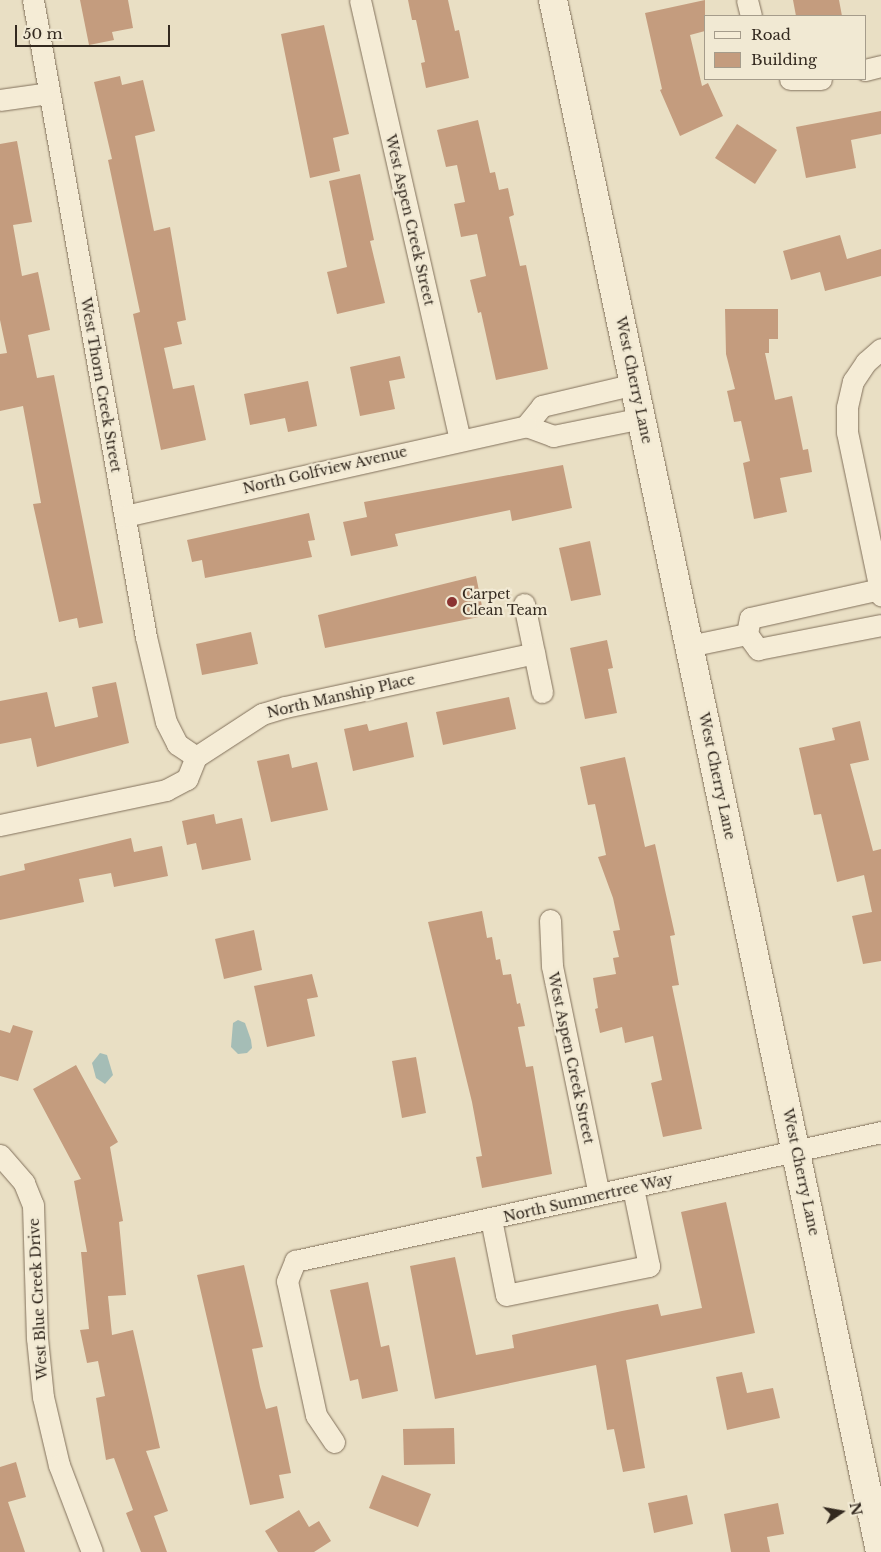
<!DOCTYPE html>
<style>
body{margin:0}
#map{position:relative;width:881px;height:1552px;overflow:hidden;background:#e9dfc4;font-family:"Libre Baskerville",serif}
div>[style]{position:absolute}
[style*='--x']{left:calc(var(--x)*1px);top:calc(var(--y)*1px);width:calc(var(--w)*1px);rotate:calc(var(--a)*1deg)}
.water>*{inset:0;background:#a5bdb6}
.building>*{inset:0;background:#c49c7e}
.roads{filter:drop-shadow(0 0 1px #82715c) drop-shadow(0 0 1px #82715c)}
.minor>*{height:21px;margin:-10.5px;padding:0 10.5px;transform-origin:10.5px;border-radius:10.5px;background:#f5ecd6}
.secondary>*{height:28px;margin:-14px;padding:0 14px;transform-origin:14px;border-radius:14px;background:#f5ecd6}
.dots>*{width:14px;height:14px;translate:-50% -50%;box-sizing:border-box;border:2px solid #f1e9d3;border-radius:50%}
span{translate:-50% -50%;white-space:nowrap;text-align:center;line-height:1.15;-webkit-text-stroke:4.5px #f1e9d3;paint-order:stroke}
.street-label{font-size:14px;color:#33291f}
.poi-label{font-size:14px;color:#33291f}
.left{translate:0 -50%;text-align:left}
.legend{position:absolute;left:704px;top:15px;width:162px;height:65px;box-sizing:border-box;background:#f1e9d3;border:1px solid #a59c8b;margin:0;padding:6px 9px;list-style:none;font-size:15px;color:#33291f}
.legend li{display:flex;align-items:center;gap:10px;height:25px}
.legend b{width:25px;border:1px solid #a59c8b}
.north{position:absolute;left:816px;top:1487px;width:50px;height:50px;-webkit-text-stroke:4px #f1e9d3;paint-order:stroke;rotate:78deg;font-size:14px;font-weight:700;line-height:20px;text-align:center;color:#33291f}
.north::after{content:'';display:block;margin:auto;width:18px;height:22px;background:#33291f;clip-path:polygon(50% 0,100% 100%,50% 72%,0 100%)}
.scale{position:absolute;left:15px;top:25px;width:155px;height:22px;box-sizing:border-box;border:2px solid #33291f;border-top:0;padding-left:6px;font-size:15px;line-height:18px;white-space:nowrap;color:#33291f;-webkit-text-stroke:4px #f1e9d3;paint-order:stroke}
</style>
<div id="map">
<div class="water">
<i style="clip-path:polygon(238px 1020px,245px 1023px,251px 1040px,252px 1048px,247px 1053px,238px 1054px,231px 1047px,233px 1023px)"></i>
<i style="clip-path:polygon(100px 1053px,107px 1055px,113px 1075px,105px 1084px,96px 1078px,92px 1063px)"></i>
</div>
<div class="building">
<i style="clip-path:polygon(80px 0,128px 0,133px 28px,112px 32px,114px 40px,89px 45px)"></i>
<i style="clip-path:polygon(408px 0,448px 0,455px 31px,459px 30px,469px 78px,426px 88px,421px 63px,425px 62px,416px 20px,412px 20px)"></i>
<i style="clip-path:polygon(705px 0,705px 31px,690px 35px,702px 86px,708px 83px,723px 116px,680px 136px,660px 90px,662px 89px,645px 13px)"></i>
<i style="clip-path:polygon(793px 0,839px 0,842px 16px,796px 16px)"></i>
<i style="clip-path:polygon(324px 25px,349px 134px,333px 138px,340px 171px,310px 178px,281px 34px)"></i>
<i style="clip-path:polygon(120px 76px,122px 85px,143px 80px,155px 131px,135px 136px,154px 231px,170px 227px,186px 320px,177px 322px,182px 344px,164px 348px,173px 389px,194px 385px,206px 440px,161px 450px,133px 314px,140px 312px,108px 160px,112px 159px,94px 82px)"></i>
<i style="clip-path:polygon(881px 111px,881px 134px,851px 140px,856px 168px,806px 178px,796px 127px)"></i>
<i style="clip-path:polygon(478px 120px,490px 173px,495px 172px,499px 190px,508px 188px,514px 215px,509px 217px,520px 266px,526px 265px,548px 369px,496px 380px,481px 312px,478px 313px,470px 280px,486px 276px,477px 234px,461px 237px,454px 204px,465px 202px,457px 165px,446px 167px,437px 130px)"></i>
<i style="clip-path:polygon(737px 124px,777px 150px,755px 184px,715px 158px)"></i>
<i style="clip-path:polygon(17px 141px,32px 222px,13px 225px,22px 276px,38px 272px,50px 330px,28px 335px,37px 378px,54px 375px,103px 623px,79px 628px,77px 618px,59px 622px,33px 504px,41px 503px,23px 406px,0 411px,0 354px,7px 353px,0 320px,0 144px)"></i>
<i style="clip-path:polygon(360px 174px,374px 240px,370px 241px,385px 303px,337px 314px,327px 272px,347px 267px,329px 181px)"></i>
<i style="clip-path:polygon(840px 235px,847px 259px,881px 249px,881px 276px,825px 291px,820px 272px,791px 280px,783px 251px)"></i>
<i style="clip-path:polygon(725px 309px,778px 309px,778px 339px,769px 339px,769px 353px,765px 353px,775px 400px,792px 396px,803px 450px,808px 449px,812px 472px,780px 478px,787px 512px,754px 519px,743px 463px,750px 461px,741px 421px,734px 422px,727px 391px,735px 389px,726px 354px)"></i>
<i style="clip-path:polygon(400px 356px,405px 378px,389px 381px,395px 409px,360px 416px,350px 367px)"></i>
<i style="clip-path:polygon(308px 381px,317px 426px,288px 432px,285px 418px,250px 425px,244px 394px)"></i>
<i style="clip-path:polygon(563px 465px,572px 508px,512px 521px,510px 510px,395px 534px,398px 546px,351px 556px,343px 522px,367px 517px,364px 502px)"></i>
<i style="clip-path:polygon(309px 513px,315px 540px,308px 541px,312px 557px,205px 578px,202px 560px,192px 562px,187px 540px)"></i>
<i style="clip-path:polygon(590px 541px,601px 595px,571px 601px,559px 548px)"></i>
<i style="clip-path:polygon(476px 576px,484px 616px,325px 648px,318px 615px)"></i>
<i style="clip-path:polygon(251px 632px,258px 664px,202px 675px,196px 644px)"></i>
<i style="clip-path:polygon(607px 640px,613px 668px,608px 669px,617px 713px,585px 719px,570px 648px)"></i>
<i style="clip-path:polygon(116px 682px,129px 743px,37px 767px,31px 738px,0 744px,0 701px,47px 692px,55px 727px,98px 717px,92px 687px)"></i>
<i style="clip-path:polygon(509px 697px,516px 729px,443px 745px,436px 712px)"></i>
<i style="clip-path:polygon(860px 721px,869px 760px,850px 764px,873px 851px,881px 849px,881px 961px,863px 964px,852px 916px,872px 912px,864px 875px,837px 882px,821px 814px,814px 815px,799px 748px,835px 740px,832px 728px)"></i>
<i style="clip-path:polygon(407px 722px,414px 757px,353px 771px,344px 729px,367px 724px,369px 731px)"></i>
<i style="clip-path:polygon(289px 754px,292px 768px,317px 762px,328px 810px,271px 822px,257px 761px)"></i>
<i style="clip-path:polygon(625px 757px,645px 847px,655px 844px,665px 890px,675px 935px,670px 936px,679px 985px,672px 986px,702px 1129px,663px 1137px,651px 1083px,662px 1080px,653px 1036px,625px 1043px,622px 1027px,600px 1033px,595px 1009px,598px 1008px,593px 978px,616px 974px,613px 958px,619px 957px,613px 931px,620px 930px,613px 898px,598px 857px,606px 855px,595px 804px,588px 805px,580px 767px)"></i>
<i style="clip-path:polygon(214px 814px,216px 824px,242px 818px,251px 860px,202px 870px,196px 843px,187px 845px,182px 821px)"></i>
<i style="clip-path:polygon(131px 838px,134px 852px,162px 846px,168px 876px,114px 887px,111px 873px,79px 879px,84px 902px,0 920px,0 876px,25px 870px,24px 864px)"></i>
<i style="clip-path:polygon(482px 911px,487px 938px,492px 937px,496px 960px,500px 959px,503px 975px,511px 974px,517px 1004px,520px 1003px,525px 1026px,518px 1027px,526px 1067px,533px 1066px,552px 1174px,482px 1188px,476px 1157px,482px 1156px,472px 1102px,428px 922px)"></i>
<i style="clip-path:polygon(254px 930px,262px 970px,224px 979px,215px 939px)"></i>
<i style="clip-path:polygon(312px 974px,318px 997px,307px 999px,315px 1036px,267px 1047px,254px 986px)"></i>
<i style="clip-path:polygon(13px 1025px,33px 1031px,18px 1081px,0 1076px,0 1030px,10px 1033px)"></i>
<i style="clip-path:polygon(416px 1057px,426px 1113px,402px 1118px,392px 1061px)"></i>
<i style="clip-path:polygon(76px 1065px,118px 1142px,110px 1147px,123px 1221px,119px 1222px,126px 1295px,108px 1296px,112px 1335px,133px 1330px,160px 1448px,146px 1451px,168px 1511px,154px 1516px,167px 1552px,141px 1552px,126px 1513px,133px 1510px,114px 1458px,106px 1460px,96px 1398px,105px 1396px,98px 1361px,87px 1363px,80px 1330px,89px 1329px,81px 1252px,87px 1252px,74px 1181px,81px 1179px,33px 1089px)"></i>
<i style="clip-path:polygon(726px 1202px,755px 1333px,626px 1360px,645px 1468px,623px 1472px,614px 1429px,607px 1430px,596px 1365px,435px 1399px,410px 1266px,455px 1257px,476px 1355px,514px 1348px,512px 1335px,622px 1311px,658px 1304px,661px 1316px,702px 1308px,681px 1212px)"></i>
<i style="clip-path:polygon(244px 1265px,263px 1347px,252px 1349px,260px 1387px,266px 1409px,277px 1406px,291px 1473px,279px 1475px,284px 1498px,250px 1505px,197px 1275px)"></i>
<i style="clip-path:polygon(368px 1282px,381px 1347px,389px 1345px,398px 1391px,362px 1399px,358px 1379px,350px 1381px,330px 1290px)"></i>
<i style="clip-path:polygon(742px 1372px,747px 1393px,773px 1388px,780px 1418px,727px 1430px,716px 1377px)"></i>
<i style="clip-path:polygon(454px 1428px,455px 1464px,404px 1465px,403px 1429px)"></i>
<i style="clip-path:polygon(16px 1462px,26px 1497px,8px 1502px,25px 1552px,0 1552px,0 1467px)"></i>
<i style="clip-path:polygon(382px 1475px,431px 1494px,418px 1527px,369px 1508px)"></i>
<i style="clip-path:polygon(687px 1495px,693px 1524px,654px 1533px,648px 1503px)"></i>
<i style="clip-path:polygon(778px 1503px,784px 1534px,767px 1537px,770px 1552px,731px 1552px,724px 1514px)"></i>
<i style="clip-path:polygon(299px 1510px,309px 1527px,319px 1521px,331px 1541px,314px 1552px,278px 1552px,265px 1531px)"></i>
</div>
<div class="roads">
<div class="minor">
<i style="--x:33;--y:0;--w:647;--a:79.94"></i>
<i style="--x:146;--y:637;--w:87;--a:76.8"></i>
<i style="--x:166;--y:722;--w:25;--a:63"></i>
<i style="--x:177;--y:744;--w:23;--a:34"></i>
<i style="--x:360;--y:0;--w:451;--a:77.2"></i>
<i style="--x:747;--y:0;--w:16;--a:76"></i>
<i style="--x:865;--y:70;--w:16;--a:-14"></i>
<i style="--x:790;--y:79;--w:31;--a:0"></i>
<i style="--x:0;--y:100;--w:49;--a:-8.1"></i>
<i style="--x:881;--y:349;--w:20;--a:139"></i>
<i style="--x:866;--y:362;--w:23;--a:124"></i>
<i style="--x:853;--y:381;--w:27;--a:103"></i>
<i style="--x:847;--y:407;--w:25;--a:90"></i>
<i style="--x:847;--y:432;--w:167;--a:78.2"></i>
<i style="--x:635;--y:384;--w:96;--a:166.7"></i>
<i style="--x:542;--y:406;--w:26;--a:129"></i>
<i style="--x:526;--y:426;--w:29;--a:20"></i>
<i style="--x:553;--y:436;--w:91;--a:-11.4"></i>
<i style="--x:125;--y:516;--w:411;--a:-12.6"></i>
<i style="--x:880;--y:589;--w:133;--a:167.4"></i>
<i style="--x:750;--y:618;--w:16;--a:101"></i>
<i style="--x:747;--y:634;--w:19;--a:54"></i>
<i style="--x:758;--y:649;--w:125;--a:-11"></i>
<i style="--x:524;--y:604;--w:90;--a:78.4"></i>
<i style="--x:689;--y:646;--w:59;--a:-11.7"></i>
<i style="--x:0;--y:825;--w:170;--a:-11.9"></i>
<i style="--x:166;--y:790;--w:24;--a:-28"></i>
<i style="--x:187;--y:779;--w:24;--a:-68"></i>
<i style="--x:196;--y:757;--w:79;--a:-33.1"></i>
<i style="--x:262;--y:714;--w:24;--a:-17"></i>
<i style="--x:285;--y:707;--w:255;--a:-12.2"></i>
<i style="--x:550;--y:920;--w:46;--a:87.5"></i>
<i style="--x:552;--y:966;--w:233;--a:78.4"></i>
<i style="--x:0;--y:1155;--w:37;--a:49"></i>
<i style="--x:24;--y:1183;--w:24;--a:68"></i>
<i style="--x:33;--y:1205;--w:133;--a:88.3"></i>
<i style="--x:37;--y:1338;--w:59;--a:84.2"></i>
<i style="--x:43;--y:1397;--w:70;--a:76.8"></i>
<i style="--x:59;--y:1465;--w:93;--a:69.2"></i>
<i style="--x:491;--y:1219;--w:77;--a:78.8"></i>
<i style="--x:506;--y:1295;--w:146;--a:-11.5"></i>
<i style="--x:649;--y:1266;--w:80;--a:-101.6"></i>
<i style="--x:334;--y:1442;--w:32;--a:-124"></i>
<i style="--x:316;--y:1415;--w:137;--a:-102.2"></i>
<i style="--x:287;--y:1281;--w:22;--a:-68"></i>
<i style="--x:295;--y:1261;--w:600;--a:-12.41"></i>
</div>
<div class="secondary">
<i style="--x:553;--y:0;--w:1586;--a:78.1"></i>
</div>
</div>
<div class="dots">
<i style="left:452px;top:602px;background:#8b3332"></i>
</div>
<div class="street-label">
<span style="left:410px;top:220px;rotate:77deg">West Aspen Creek Street</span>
<span style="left:634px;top:380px;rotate:78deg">West Cherry Lane</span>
<span style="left:101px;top:385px;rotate:80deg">West Thorn Creek Street</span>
<span style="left:325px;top:470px;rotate:-13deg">North Golfview Avenue</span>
<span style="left:341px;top:696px;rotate:-13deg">North Manship Place</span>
<span style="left:717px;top:776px;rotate:78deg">West Cherry Lane</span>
<span style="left:571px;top:1058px;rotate:78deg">West Aspen Creek Street</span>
<span style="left:801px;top:1172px;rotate:78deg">West Cherry Lane</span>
<span style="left:588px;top:1198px;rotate:-13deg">North Summertree Way</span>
<span style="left:38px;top:1299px;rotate:-93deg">West Blue Creek Drive</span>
</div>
<div class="poi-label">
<span class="left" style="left:462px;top:602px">Carpet<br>Clean Team</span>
</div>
<ul class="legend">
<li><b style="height:6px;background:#f5ecd6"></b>Road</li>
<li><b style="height:14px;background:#c49c7e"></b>Building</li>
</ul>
<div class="north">N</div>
<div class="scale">50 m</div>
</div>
